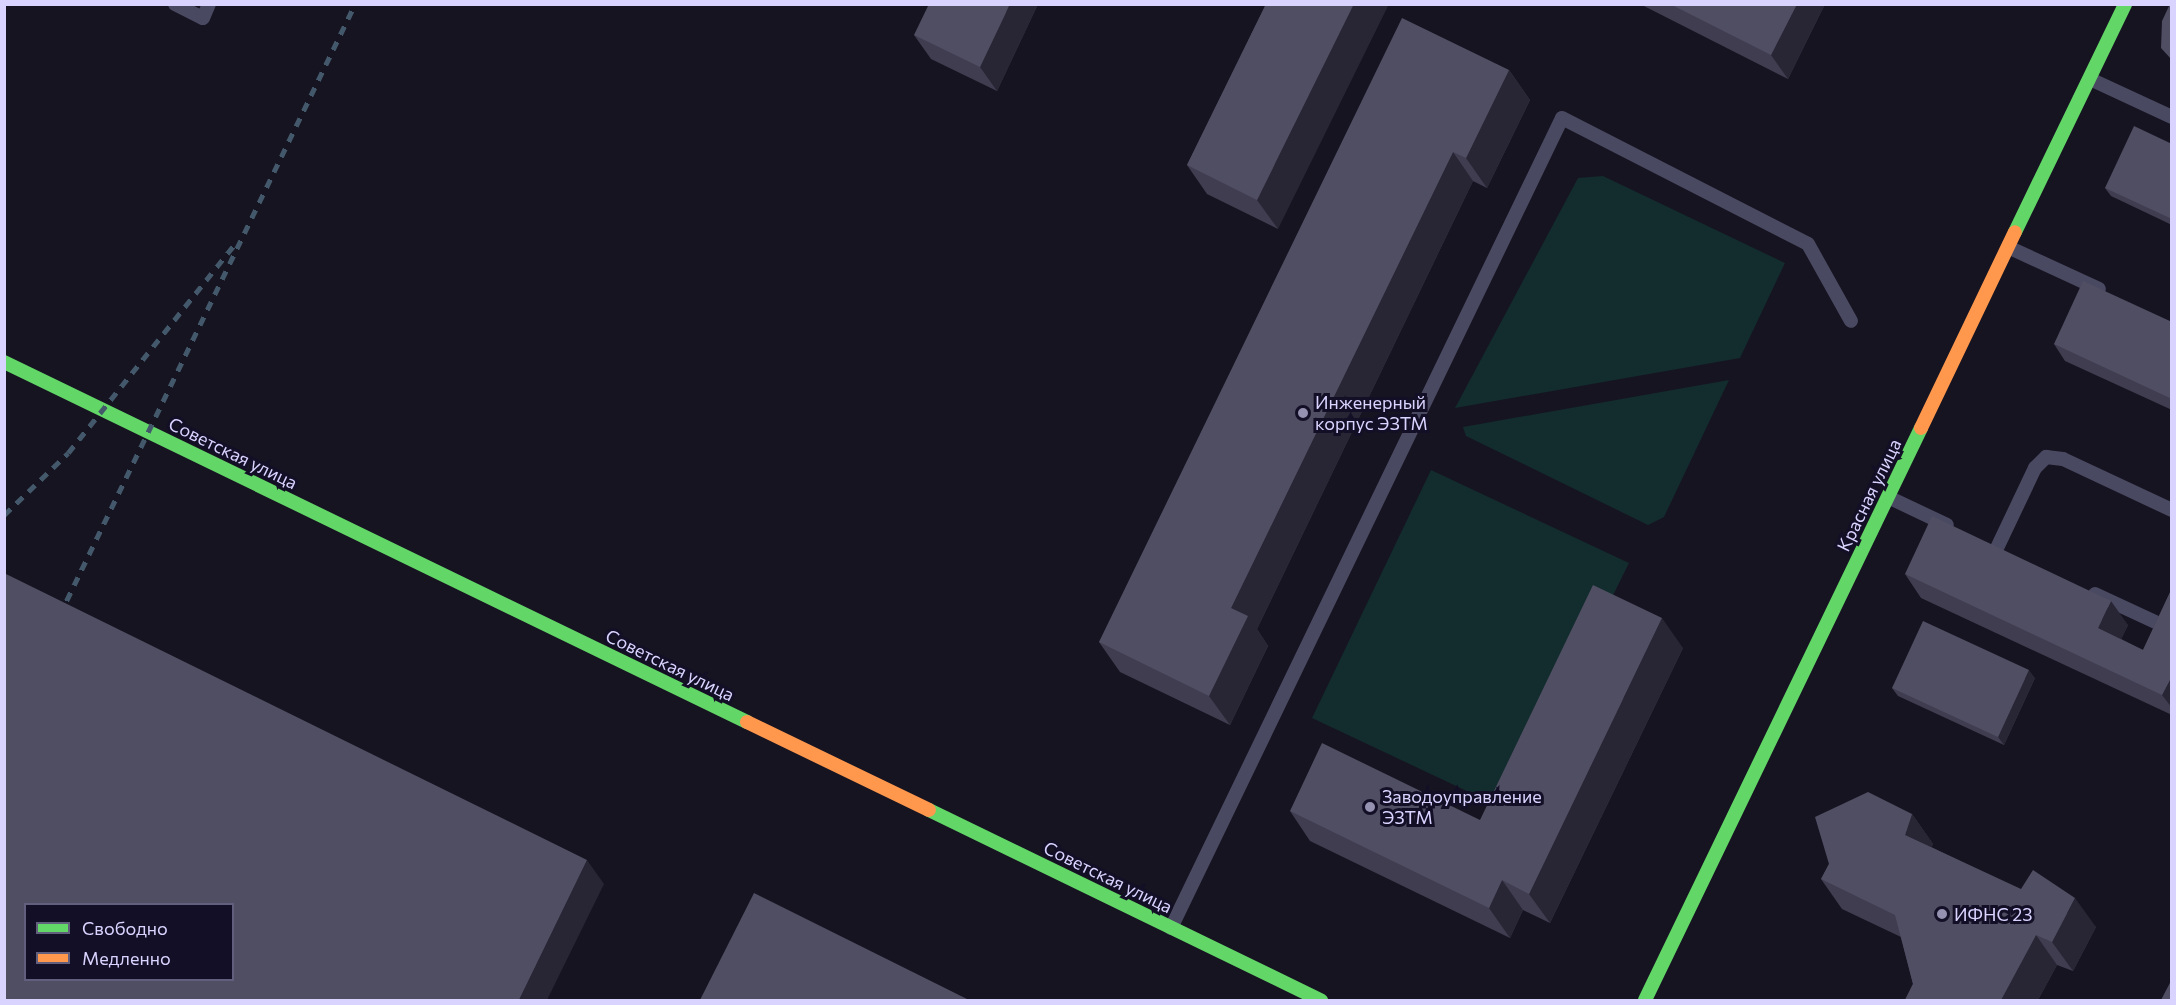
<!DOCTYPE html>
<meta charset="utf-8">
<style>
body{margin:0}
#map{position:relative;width:2176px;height:1005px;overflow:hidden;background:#161421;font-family:Commissioner,sans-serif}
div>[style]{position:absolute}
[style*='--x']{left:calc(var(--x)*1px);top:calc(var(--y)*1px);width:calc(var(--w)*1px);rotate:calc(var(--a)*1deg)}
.green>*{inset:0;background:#132c2d}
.lane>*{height:14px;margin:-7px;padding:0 7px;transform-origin:7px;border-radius:7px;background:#4a4962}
.fast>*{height:14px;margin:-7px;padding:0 7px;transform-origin:7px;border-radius:7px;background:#63d668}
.slow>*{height:14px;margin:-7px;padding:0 7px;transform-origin:7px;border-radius:7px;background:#ff974d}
.rail>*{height:4.5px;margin-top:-2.25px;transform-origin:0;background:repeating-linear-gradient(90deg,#43596b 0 9px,transparent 0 17px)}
.wall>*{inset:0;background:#403d50}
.shaded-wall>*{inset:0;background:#282635}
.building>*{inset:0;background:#504e63}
.dots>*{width:16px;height:16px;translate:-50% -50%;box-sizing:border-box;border:3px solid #130f26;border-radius:50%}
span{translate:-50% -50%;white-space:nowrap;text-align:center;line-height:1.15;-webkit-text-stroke:6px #130f26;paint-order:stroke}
.poi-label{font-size:18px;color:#d9d4ff}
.left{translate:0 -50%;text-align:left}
.street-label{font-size:18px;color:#d9d4ff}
.frame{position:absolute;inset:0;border:6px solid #d9d4ff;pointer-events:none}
.legend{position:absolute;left:24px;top:903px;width:210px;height:78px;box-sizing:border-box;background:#130f26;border:2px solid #625e7d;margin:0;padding:8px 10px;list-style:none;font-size:18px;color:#d9d4ff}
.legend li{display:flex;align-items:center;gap:12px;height:30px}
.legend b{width:30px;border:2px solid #625e7d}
</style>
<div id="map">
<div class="green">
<i style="clip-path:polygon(1603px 176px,1785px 263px,1740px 358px,1455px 408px,1578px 178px)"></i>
<i style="clip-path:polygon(1729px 380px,1664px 517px,1648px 525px,1466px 436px,1463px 427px)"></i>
<i style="clip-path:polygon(1431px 470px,1629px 563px,1507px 810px,1312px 718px)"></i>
</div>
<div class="lane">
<i style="--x:175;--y:4;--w:31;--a:27"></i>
<i style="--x:203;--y:18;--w:15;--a:-67"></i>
<i style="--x:2090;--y:79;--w:90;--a:24.9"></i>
<i style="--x:2008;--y:247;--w:100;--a:24.8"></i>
<i style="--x:1888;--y:497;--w:65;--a:25.4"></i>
<i style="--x:1997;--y:548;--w:89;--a:-64.6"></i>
<i style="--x:2035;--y:468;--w:16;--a:-45"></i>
<i style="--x:2046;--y:457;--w:17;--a:7"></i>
<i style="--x:2063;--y:459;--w:120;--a:25.1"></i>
<i style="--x:2095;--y:594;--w:76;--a:24.9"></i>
<i style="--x:1171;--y:928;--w:899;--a:-64.23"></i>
<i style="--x:1562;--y:118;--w:276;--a:27.1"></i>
<i style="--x:1808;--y:244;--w:88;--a:60.8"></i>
</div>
<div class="fast">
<i style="--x:2015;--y:232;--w:253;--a:-64.2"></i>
<i style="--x:4;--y:362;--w:826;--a:25.85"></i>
<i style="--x:929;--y:810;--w:436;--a:25.9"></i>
<i style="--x:1645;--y:1000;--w:635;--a:-64.24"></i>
</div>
<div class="slow">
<i style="--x:1921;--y:428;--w:217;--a:-64.4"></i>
<i style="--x:747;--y:722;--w:202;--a:25.8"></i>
</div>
<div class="rail">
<i style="--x:4;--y:515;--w:89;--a:-44.1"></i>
<i style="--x:68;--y:453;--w:271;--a:-51.4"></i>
<i style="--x:59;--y:616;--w:680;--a:-64.19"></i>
</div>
<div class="wall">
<i style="clip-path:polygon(1038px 4px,997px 91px,931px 59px,914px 35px)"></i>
<i style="clip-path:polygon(1266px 4px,1278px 229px,1207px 194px,1187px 165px)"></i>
<i style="clip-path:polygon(1640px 4px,1825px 4px,1788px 79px)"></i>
<i style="clip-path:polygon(1509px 70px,1530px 100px,1487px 188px,1473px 181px,1257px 629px,1268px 646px,1230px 725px,1120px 672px,1099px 642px)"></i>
<i style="clip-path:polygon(2172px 144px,2172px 225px,2111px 196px,2105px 188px)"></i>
<i style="clip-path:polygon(2172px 322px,2172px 410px,2065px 361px,2054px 344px)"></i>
<i style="clip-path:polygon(1905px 574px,2128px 625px,2121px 639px,2143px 650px,2172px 588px,2172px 715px,1921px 598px)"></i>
<i style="clip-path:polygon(1683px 648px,1550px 923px,1523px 910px,1510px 938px,1310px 841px,1290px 811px,1480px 820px)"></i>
<i style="clip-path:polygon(2035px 678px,2004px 745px,1898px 696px,1892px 688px)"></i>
<i style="clip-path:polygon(1912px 814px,1933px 844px,1931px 847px,2096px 927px,2073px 971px,2057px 965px,2038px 1000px,1905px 1000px,1913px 984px,1901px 937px,1842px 909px,1821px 879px,1829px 864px)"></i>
</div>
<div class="shaded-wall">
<i style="clip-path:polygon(1010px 4px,1038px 4px,997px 91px,980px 67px)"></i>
<i style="clip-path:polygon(1354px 4px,1389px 4px,1278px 229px,1257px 200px)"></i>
<i style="clip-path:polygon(1797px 4px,1825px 4px,1788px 79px,1771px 55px)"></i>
<i style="clip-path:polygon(1509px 70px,1530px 100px,1487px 188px,1466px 158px)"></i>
<i style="clip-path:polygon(1453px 152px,1473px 181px,1257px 629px,1268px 646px,1230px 725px,1209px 696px,1231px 608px)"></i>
<i style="clip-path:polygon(2111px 601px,2128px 625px,2115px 652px,2098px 628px)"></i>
<i style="clip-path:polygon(1662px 618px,1683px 648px,1550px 923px,1529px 894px)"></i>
<i style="clip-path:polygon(2029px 670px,2035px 678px,2004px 745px,1998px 737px)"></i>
<i style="clip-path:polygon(2172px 676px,2172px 708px,2162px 695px)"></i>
<i style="clip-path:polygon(1912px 814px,1933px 844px,1925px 864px,1905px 835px)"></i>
<i style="clip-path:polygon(587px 860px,604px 884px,547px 1000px,519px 1000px)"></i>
<i style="clip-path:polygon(1502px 880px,1523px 910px,1510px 938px,1489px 908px)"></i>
<i style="clip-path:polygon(2075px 898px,2096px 927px,2073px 971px,2052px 942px)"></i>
<i style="clip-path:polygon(2036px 935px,2057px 965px,2038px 1000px,2001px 1000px)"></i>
</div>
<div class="building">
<i style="clip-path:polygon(929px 4px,1010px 4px,980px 67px,914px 35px)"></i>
<i style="clip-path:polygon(1266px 4px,1354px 4px,1257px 200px,1187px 165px)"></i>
<i style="clip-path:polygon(1670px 4px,1797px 4px,1771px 55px)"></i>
<i style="clip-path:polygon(2170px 4px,2172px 4px,2172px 60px,2161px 48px,2162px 21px)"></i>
<i style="clip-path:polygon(1402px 18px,1509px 70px,1466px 158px,1453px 152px,1231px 608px,1248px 616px,1209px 696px,1099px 642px)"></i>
<i style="clip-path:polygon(2134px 126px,2172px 144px,2172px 219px,2105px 188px)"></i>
<i style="clip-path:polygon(2083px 281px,2172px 322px,2172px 399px,2054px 344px)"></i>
<i style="clip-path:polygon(1932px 516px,2111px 601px,2098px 628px,2143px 650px,2172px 588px,2172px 676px,2162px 695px,1905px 574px)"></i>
<i style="clip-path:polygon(evenodd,4px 573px,587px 860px,519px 1000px,4px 1000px,4px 573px,26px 904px,232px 904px,232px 980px,26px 980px,26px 904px)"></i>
<i style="clip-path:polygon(1593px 585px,1662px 618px,1529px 894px,1502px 880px,1489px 908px,1290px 811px,1322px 743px,1480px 820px)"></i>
<i style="clip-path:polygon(1923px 621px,2029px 670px,1998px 737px,1892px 688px)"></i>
<i style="clip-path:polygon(1868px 792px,1912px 814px,1905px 835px,2021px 889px,2033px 870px,2075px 898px,2052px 942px,2036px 935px,2001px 1000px,1905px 1000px,1913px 984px,1895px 915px,1821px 879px,1829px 864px,1815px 817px)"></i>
<i style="clip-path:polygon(754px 893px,969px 1000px,700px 1000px)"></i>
<i style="clip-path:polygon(2172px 979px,2172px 1000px,2161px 1000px)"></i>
</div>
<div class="dots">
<i style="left:1303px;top:413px;background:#9591b1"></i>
<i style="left:1370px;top:807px;background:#9591b1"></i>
<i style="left:1942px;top:914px;background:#9591b1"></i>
</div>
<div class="poi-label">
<span class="left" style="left:1315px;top:413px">Инженерный<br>корпус ЭЗТМ</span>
<span class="left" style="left:1382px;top:807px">Заводоуправление<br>ЭЗТМ</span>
<span class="left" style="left:1954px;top:914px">ИФНС 23</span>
</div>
<div class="street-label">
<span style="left:233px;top:453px;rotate:26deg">Советская улица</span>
<span style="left:1869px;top:495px;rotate:-64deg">Красная улица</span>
<span style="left:670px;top:665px;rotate:26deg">Советская улица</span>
<span style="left:1108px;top:877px;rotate:26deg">Советская улица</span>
</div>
<div class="frame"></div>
<ul class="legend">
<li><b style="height:8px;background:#63d668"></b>Свободно</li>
<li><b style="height:8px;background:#ff974d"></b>Медленно</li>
</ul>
</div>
